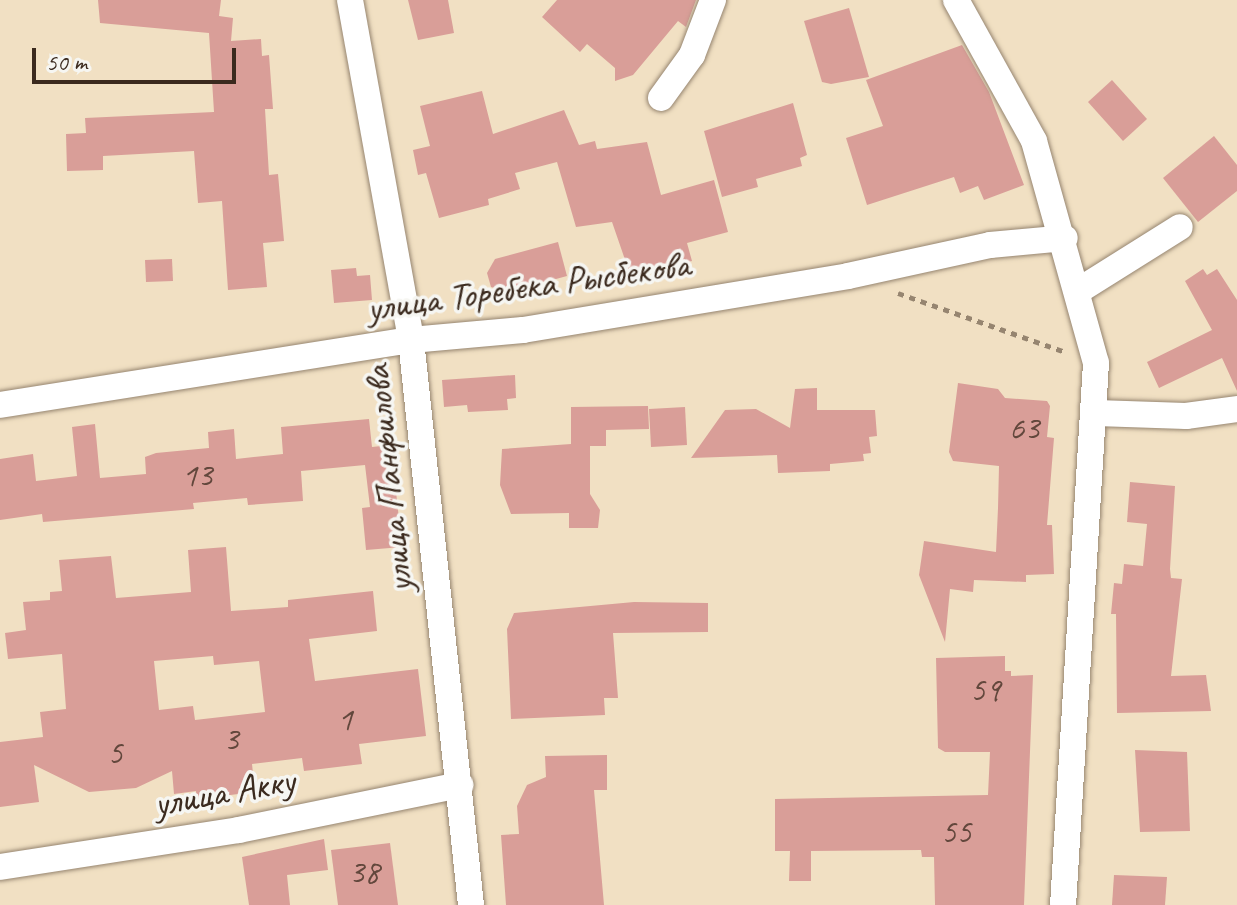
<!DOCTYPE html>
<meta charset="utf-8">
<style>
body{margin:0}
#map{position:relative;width:1237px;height:905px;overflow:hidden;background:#f1e0c3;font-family:Caveat,sans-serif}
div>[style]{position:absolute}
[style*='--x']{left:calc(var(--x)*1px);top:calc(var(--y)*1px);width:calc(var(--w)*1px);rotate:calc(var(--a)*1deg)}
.building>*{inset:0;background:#d99e98}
.path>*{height:5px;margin-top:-2.5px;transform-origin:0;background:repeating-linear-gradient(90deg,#968570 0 6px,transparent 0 12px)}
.roads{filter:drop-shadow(0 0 2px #968570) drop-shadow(0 0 2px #968570)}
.street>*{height:26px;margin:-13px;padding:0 13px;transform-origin:13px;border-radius:13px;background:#fff}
span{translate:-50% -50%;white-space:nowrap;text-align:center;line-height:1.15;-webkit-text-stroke:7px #f6f6f2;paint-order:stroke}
.number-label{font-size:34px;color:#62473c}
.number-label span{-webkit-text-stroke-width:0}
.street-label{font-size:38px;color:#3b2a1e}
.scale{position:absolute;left:32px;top:48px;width:204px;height:36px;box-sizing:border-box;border:4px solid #3b2a1e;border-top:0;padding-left:10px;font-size:24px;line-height:28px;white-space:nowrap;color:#3b2a1e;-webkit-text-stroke:6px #f6f6f2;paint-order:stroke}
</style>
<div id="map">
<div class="building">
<i style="clip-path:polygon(98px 0,221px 0,219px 16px,233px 18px,231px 41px,261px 39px,262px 56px,269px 55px,273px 109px,265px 109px,269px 175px,278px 174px,284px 241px,263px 243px,267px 287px,228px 290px,222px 201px,198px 203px,194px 151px,103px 156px,103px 170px,67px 171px,66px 134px,86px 133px,85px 118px,214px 112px,209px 33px,100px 23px)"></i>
<i style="clip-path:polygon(408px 0,448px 0,454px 33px,418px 40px)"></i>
<i style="clip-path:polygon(557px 0,696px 0,686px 27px,678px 21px,633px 75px,615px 81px,615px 68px,587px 44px,580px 52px,542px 17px)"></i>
<i style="clip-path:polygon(849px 8px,869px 77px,831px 84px,822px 82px,804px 21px)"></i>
<i style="clip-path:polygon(962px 45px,989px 92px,1024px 185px,984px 200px,978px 186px,960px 193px,954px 177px,867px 205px,846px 138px,883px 126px,866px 80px)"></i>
<i style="clip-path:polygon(1112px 80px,1147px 119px,1123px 141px,1088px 102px)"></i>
<i style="clip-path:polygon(482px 91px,493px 134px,564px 110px,579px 145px,595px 141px,597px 149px,647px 142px,661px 195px,714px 180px,728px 232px,687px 243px,692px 261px,631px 277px,612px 222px,576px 227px,557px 162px,515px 173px,520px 189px,488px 199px,489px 205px,439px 218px,426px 173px,418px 175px,413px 150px,430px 146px,420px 106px)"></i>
<i style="clip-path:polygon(793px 103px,807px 155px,800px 158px,802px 166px,756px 179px,758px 187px,722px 197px,704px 131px)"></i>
<i style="clip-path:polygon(1214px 136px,1237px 165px,1237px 191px,1198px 222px,1163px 178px)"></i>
<i style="clip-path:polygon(558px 242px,567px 276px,508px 292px,491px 287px,487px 273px,495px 259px)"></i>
<i style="clip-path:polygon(172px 259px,173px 281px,146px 282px,145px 260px)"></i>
<i style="clip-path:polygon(356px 268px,357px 276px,370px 275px,372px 300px,334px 303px,331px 270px)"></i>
<i style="clip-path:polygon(1203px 269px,1207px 275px,1217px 269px,1237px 300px,1237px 391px,1222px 358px,1159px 388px,1147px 362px,1212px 330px,1185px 281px)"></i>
<i style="clip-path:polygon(515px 375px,516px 398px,507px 399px,508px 410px,468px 412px,467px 405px,444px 407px,442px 380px)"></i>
<i style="clip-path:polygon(958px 383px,998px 389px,1005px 398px,1047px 401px,1050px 406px,1047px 437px,1054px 438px,1047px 525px,1052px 525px,1054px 574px,1026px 575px,1026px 582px,974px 580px,973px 592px,950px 589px,945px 642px,919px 575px,924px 541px,996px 552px,998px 508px,999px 466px,953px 461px,949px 452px)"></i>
<i style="clip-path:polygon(817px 388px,817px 410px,875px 410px,877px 436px,869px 437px,871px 453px,863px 454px,864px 461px,830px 464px,830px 471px,778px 473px,777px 455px,691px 458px,725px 410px,756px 409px,790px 428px,795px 389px)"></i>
<i style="clip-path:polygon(648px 406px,649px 429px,606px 430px,606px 446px,590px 446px,590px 494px,600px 510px,598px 528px,569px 528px,569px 513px,511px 514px,500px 485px,502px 449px,571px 444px,571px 407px)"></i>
<i style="clip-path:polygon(685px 407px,687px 445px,651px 447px,649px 409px)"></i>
<i style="clip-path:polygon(369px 419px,372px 447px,391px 445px,402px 547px,366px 550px,362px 508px,370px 507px,365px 465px,301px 471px,303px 501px,248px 505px,247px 498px,193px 503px,194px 509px,43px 522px,42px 514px,0 520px,0 459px,33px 454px,36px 481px,77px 476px,72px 427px,95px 424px,100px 478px,146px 474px,145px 457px,156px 453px,209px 448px,208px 432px,234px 429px,236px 459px,283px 454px,281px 427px)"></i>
<i style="clip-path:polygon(1130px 482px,1175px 486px,1170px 569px,1171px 578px,1182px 579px,1171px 676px,1206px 675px,1211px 711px,1117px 713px,1116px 614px,1111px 614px,1114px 583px,1122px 584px,1124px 564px,1143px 566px,1147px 524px,1127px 522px)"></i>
<i style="clip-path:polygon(evenodd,226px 547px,231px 611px,288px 607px,288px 600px,373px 591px,377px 631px,309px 639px,315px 681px,418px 669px,426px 736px,359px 744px,362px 764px,304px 771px,302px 758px,252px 764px,255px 792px,197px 799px,196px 791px,174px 794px,172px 771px,136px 788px,89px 792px,34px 765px,39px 802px,0 807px,0 742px,43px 737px,40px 712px,66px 709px,62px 654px,8px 659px,5px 633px,26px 630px,23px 602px,50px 600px,50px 592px,62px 591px,59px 560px,111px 556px,116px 598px,191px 592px,188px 550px,226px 547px,213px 656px,214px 665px,259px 661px,265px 712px,195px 720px,193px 706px,159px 710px,154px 661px,213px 656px)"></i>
<i style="clip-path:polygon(634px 602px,708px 603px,708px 632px,613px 633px,618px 698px,604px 698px,605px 715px,511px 719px,507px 629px,514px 613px)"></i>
<i style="clip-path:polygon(1005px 656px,1005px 671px,1011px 671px,1011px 676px,1033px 675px,1024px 905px,935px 905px,934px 857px,922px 857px,921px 850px,811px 851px,811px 881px,789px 881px,790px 851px,775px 851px,775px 799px,988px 795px,990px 752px,945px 752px,938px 748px,936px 658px)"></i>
<i style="clip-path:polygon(1135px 750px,1187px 752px,1190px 831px,1140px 832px)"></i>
<i style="clip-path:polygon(607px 755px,607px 790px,594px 790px,604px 905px,506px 905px,501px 835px,519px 834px,517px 806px,527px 785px,546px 777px,545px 756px)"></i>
<i style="clip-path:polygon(324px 839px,328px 870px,287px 875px,290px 905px,249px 905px,242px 857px)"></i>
<i style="clip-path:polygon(390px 843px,398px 905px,338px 905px,331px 850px)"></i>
<i style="clip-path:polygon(1114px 875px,1167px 877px,1165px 905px,1112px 905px)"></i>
</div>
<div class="path">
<i style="--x:898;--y:293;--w:178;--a:19.4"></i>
</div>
<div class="roads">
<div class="street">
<i style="--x:350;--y:0;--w:345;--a:79.8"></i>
<i style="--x:411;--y:340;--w:568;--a:83.94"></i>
<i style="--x:956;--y:0;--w:161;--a:61"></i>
<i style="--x:1034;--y:141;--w:230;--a:74.4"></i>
<i style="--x:1096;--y:363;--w:543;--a:93.48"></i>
<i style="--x:661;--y:98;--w:53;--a:-54.2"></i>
<i style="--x:692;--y:55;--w:59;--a:-69.1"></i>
<i style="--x:1078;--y:291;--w:120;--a:-32.1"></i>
<i style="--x:0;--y:405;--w:416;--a:-9"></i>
<i style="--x:411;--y:340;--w:112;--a:-5.1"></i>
<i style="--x:523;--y:330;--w:329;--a:-9.4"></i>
<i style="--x:848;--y:276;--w:145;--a:-12.3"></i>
<i style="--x:990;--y:245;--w:75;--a:-5.3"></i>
<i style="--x:1096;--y:413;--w:90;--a:1.9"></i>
<i style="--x:1186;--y:416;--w:51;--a:-7.8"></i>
<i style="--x:0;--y:867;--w:242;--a:-8.8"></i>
<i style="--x:239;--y:830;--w:226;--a:-11.5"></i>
</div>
</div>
<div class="number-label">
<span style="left:1024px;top:428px">63</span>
<span style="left:197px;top:475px">13</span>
<span style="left:985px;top:690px">59</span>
<span style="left:345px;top:719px">1</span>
<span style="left:231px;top:739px">3</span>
<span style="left:115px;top:753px">5</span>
<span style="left:956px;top:832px">55</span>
<span style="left:364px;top:872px">38</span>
</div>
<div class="street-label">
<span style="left:528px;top:286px;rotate:-8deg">улица Торебека Рысбекова</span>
<span style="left:388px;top:479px;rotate:-96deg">улица Панфилова</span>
<span style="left:224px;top:792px;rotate:-10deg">улица Акку</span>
</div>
<div class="scale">50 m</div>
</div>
